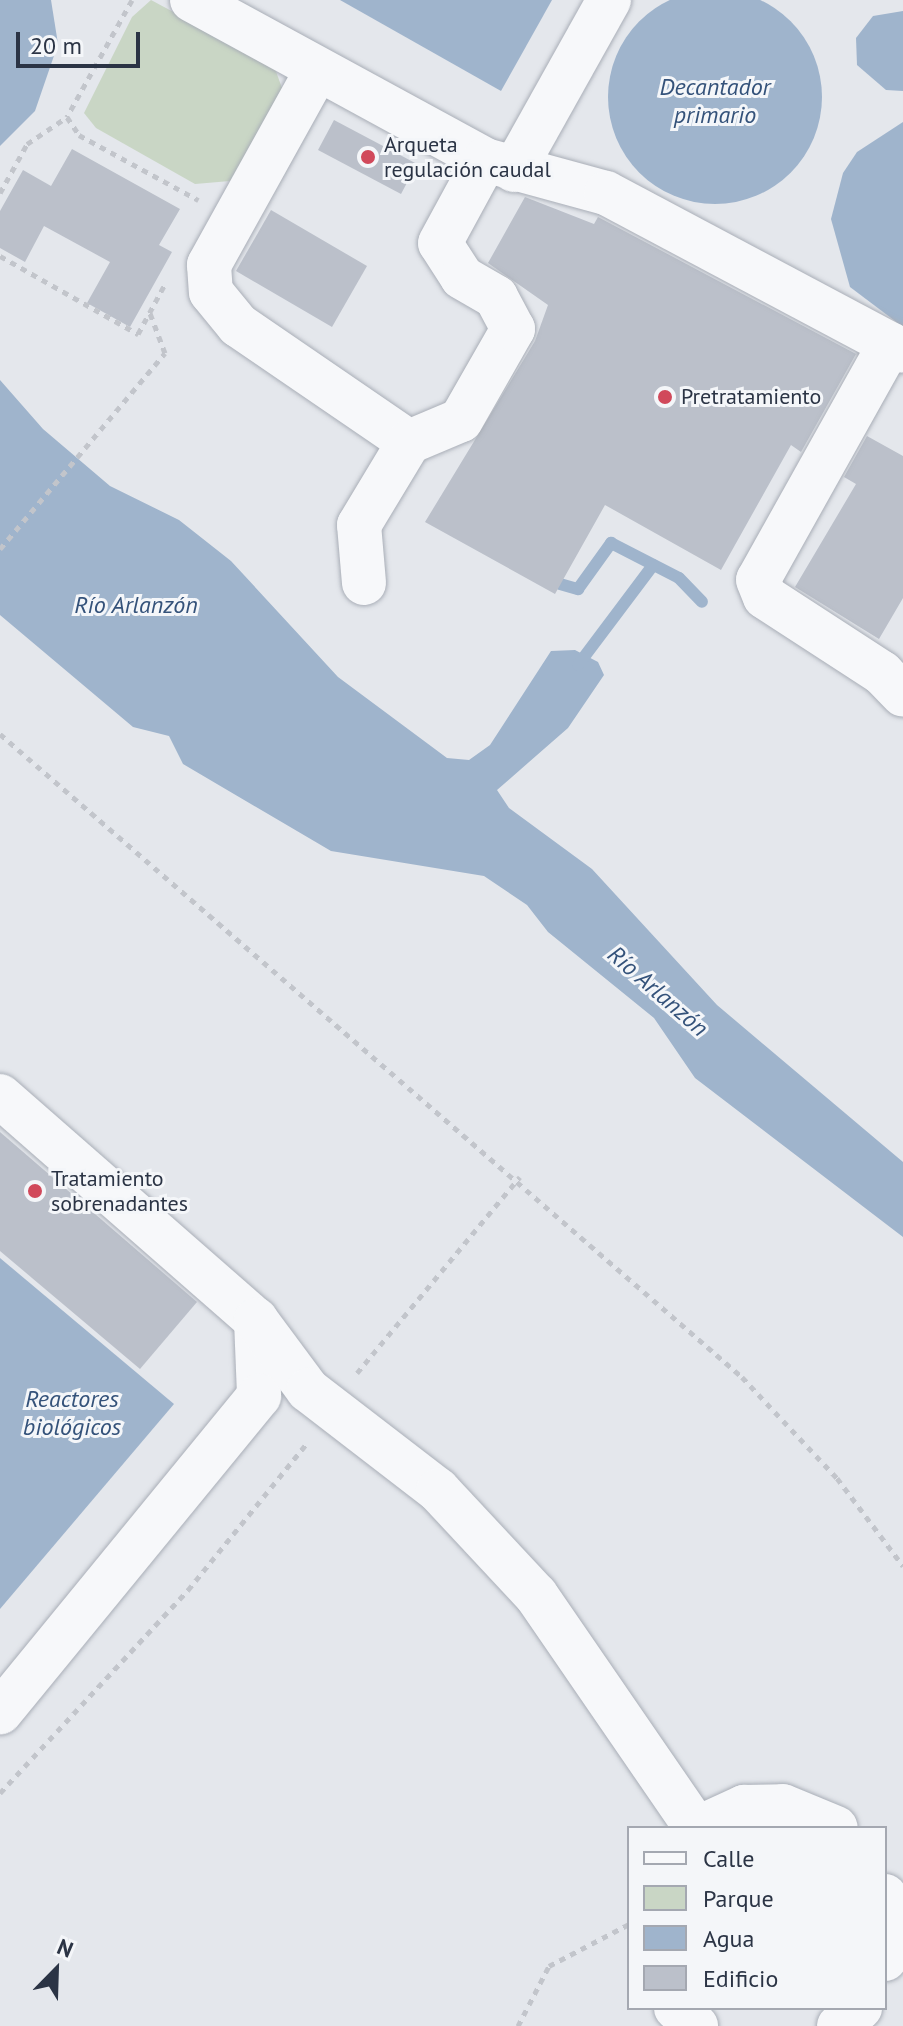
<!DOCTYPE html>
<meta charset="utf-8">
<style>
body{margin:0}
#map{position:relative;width:903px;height:2026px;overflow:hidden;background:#e4e7ec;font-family:"PT Sans",sans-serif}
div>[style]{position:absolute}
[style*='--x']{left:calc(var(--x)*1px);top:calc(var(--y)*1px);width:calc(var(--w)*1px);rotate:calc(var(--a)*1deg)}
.green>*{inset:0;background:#c9d6c5}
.water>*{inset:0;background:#9fb4cc}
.round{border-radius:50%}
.stream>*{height:12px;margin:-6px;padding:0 6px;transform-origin:6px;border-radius:6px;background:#9fb4cc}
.building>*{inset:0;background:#bbc0ca}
.path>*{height:5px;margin-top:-2.5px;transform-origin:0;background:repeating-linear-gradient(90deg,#c2c5cb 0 6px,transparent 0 12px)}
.roads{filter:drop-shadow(0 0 2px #a9aeb7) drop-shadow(0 0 2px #a9aeb7)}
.minor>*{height:44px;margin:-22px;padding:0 22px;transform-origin:22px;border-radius:22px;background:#f7f8fa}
.dots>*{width:22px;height:22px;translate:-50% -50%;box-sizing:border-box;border:4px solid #f4f6f9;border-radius:50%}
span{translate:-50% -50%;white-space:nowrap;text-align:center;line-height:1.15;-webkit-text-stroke:6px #f4f6f9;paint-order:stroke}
.poi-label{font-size:22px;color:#2b3445}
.left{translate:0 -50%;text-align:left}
.water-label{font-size:24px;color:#34527a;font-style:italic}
.legend{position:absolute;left:627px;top:1826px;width:260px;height:184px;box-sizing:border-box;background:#f4f6f9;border:2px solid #a4a8b1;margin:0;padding:10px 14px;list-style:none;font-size:24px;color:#2b3445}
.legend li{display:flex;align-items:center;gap:16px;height:40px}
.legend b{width:40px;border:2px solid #a4a8b1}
.north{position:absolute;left:16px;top:1930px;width:80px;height:80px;-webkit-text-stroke:6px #f4f6f9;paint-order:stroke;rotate:23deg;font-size:22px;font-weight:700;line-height:32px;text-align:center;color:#2b3445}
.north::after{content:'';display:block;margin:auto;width:28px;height:36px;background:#2b3445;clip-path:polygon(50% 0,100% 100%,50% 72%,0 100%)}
.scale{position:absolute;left:16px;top:32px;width:124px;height:36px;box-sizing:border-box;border:4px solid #2b3445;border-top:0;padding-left:10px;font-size:24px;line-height:28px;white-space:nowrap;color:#2b3445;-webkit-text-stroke:6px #f4f6f9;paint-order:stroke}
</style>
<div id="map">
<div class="green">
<i style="clip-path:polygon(151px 0,274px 66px,282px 88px,230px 181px,195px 184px,96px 128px,84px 113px,132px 17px)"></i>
</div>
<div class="water">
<i class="round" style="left:608px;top:-10px;width:214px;height:214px"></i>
<i style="clip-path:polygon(0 0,51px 0,58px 44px,35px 111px,0 146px)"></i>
<i style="clip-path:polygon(340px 0,552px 0,501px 91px)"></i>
<i style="clip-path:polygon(903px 11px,903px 91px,886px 90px,857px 65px,856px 38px,873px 16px)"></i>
<i style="clip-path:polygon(903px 122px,903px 327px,850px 287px,831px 219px,843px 173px,857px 152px)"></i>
<i style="clip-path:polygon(0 380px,43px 429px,110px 486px,179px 520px,231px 561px,338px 677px,447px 758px,469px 760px,490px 745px,551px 651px,575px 650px,598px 662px,604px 675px,568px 728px,497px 790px,509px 808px,592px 869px,717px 1005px,903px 1162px,903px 1237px,695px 1078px,654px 1018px,548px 932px,527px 905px,484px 876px,331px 851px,183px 764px,169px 736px,133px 727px,0 615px)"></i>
<i style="clip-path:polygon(0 1258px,174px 1404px,0 1609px)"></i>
</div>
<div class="stream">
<i style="--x:560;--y:584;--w:19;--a:16"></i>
<i style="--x:578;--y:589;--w:57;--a:-54.3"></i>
<i style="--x:611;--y:543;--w:76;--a:27.2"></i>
<i style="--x:679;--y:578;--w:33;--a:46"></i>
<i style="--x:578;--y:665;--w:125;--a:-53.1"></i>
</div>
<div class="building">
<i style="clip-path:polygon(334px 120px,417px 164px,401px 194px,318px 150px)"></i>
<i style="clip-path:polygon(72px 149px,180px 209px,159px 245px,172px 252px,130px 327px,87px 303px,110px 262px,44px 226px,25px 262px,0 248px,0 211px,23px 170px,51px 186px)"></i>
<i style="clip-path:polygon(525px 197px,594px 224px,598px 217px,856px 354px,801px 452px,791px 445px,721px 570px,605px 505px,555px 594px,425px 522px,535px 341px,548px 305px,488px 263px)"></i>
<i style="clip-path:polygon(271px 210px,367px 266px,332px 327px,236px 271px)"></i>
<i style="clip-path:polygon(867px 436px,903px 456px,903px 598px,879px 639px,795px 587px,856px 484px,844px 477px)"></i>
<i style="clip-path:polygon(0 1132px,197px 1302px,140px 1369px,0 1251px)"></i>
</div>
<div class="path">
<i style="--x:132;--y:0;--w:134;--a:119.1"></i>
<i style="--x:67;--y:117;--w:22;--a:56"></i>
<i style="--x:79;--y:135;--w:136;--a:28.6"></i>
<i style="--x:0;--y:193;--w:56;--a:-61.1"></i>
<i style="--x:27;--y:144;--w:48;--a:-34"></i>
<i style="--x:0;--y:256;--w:159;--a:29.5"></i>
<i style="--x:138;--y:334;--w:57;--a:-61.6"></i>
<i style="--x:0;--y:549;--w:256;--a:-49.9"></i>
<i style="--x:165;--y:353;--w:43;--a:-110.6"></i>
<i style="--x:0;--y:734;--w:982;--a:40.91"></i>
<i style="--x:742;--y:1377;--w:139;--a:46.8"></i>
<i style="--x:837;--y:1478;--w:110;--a:53.1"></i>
<i style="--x:357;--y:1373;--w:255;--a:-50.3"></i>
<i style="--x:0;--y:1793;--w:277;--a:-47.2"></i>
<i style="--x:188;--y:1590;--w:189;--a:-51"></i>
<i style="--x:518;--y:2026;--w:68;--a:-62.7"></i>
<i style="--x:549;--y:1966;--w:90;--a:-27.7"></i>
</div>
<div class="roads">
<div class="minor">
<i style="--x:192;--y:0;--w:334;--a:28.6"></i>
<i style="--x:485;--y:160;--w:125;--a:15.3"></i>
<i style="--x:606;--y:193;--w:336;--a:28"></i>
<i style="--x:317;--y:70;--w:223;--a:119"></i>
<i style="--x:209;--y:265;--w:27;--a:86"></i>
<i style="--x:211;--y:292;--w:43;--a:50.7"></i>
<i style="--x:238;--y:325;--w:207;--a:34.4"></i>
<i style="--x:514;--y:170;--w:195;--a:-60.8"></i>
<i style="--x:890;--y:344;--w:270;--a:119.2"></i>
<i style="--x:758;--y:580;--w:18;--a:68"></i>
<i style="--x:765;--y:597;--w:140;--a:33"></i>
<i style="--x:882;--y:673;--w:30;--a:46"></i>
<i style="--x:364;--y:583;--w:58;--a:-94.9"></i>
<i style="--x:359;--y:525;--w:97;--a:-58.9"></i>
<i style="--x:409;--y:442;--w:56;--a:-22.9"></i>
<i style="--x:461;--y:420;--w:105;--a:-60.3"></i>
<i style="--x:513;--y:329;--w:36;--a:-118"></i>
<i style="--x:496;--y:297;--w:39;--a:-150"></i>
<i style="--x:462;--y:277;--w:40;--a:-122.9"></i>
<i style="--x:440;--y:243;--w:94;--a:-61.5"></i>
<i style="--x:0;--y:1096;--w:340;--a:41.2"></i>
<i style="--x:256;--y:1320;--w:76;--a:87.7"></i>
<i style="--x:259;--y:1396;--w:409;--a:129.3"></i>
<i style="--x:256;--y:1320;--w:87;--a:53.4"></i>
<i style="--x:308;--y:1390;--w:164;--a:37.6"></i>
<i style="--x:438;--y:1490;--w:144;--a:47"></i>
<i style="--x:536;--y:1595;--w:283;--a:55.5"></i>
<i style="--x:698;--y:1828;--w:51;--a:-24.5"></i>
<i style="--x:744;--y:1807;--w:39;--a:-1"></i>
<i style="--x:783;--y:1806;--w:57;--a:22.5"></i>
<i style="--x:885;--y:1896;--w:63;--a:90"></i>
<i style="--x:676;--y:2008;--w:27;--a:42"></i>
<i style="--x:839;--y:2026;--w:28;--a:-41"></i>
</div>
</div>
<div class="dots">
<i style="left:368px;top:157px;background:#d1495b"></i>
<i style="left:665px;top:397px;background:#d1495b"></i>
<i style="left:35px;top:1191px;background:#d1495b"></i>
</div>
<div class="poi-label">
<span class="left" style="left:384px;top:157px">Arqueta<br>regulación caudal</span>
<span class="left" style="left:681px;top:397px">Pretratamiento</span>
<span class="left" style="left:51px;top:1191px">Tratamiento<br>sobrenadantes</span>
</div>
<div class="water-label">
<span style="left:715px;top:101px">Decantador<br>primario</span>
<span style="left:136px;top:605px">Río Arlanzón</span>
<span style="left:658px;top:991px;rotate:41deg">Río Arlanzón</span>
<span style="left:72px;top:1413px">Reactores<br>biológicos</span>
</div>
<ul class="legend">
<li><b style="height:10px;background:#f7f8fa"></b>Calle</li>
<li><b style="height:22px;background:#c9d6c5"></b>Parque</li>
<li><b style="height:22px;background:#9fb4cc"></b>Agua</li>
<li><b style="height:22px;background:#bbc0ca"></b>Edificio</li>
</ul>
<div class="north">N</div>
<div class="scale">20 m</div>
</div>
